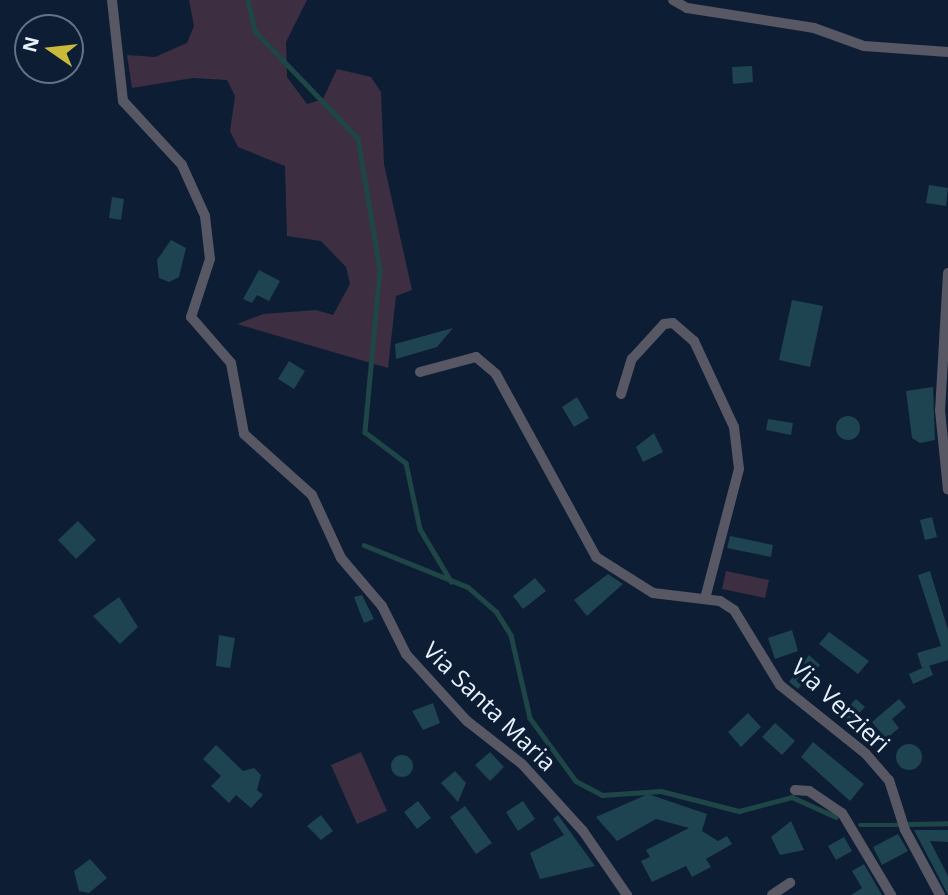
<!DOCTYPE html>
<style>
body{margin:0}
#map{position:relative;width:948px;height:895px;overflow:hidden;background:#0d1e34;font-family:"Open Sans",sans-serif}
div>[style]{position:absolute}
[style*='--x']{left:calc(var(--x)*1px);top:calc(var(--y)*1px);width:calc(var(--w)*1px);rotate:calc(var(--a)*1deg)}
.green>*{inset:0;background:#3d2e41}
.stream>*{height:4.5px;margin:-2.25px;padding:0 2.25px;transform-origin:2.25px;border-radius:2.25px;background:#1e4646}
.building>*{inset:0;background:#1e4351}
.round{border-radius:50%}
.street>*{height:10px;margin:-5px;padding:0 5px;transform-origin:5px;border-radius:5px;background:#585764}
span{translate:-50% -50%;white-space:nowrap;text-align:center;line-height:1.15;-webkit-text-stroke:7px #0d1e34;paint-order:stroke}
.street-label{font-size:24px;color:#e8f1fd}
.north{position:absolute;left:14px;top:14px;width:70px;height:70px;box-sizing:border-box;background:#0d1e34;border:2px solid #657284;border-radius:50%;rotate:284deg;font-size:19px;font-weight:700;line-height:28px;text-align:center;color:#e8f1fd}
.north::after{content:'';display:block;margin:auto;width:24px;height:32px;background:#c9ba3a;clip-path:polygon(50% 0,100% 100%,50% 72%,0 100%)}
</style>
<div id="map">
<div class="green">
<i style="clip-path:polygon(189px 0,307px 0,286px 42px,287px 77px,307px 104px,323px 99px,337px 69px,371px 77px,381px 92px,384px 164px,412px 290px,396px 296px,388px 368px,237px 324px,263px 314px,316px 310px,333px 315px,350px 284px,346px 267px,321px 241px,287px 236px,285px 166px,238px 147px,230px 131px,235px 96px,227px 80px,193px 78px,132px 88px,127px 55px,155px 57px,187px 43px,194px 26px)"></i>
<i style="clip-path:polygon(726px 571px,769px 580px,765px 598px,722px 589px)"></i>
<i style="clip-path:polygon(361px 752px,387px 811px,357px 824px,331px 765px)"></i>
</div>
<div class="stream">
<i style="--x:248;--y:0;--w:32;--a:77"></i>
<i style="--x:255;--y:31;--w:149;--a:46.1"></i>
<i style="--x:358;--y:138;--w:134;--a:80.5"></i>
<i style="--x:380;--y:270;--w:163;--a:95.3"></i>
<i style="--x:365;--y:432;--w:51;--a:37.1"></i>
<i style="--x:406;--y:463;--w:67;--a:78"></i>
<i style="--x:420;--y:529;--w:61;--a:59.2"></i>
<i style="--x:364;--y:545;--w:112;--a:22"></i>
<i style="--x:468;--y:587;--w:37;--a:41"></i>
<i style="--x:496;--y:611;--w:28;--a:58"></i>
<i style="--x:511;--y:635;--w:85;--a:77.1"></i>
<i style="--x:530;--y:718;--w:78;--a:53.9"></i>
<i style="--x:576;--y:781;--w:30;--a:28"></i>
<i style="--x:602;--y:795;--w:59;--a:-3.9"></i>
<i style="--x:661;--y:791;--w:81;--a:14.4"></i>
<i style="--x:739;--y:811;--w:55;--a:-14.8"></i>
<i style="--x:792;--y:797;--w:48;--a:24.4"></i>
<i style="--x:909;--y:824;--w:39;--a:-1"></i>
<i style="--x:860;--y:825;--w:37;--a:0"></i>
</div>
<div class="building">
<i style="clip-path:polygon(752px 66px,753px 82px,733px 84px,732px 67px)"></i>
<i style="clip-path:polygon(929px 185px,948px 188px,946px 206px,926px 203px)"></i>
<i style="clip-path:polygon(112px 197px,124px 199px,121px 220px,109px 218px)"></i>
<i style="clip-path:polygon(171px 240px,186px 248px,179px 277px,169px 282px,159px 278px,157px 260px)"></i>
<i style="clip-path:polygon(259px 270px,280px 281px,269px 301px,257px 295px,252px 303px,243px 299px)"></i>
<i style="clip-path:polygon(792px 300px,823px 306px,810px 367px,779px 360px)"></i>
<i style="clip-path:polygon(453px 328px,437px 347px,396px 359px,395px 344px)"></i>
<i style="clip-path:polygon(289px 361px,305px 371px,294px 389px,278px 379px)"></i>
<i style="clip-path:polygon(933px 387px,935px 440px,920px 443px,912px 438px,906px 391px)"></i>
<i style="clip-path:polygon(577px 397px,589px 418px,574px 427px,562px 407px)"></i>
<i class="round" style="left:836px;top:416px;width:24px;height:24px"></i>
<i style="clip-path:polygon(768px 419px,793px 423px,791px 435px,766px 430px)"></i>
<i style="clip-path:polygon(654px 433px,663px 452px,643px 462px,636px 447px)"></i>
<i style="clip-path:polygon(932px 517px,937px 537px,925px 540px,920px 520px)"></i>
<i style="clip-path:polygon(78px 521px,96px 540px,76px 559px,58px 540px)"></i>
<i style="clip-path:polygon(730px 536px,773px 545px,771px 557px,727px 548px)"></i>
<i style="clip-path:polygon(930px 571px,948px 630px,948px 660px,922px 668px,917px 653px,941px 646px,918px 575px)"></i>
<i style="clip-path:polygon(608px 574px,623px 584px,587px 616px,574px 600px)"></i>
<i style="clip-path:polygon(535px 578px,546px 591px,523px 609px,513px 596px)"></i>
<i style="clip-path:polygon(362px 595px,374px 619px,364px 623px,354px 597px)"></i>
<i style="clip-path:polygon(119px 597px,138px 627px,120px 644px,93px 616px)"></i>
<i style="clip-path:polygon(792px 630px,798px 651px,775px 659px,768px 638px)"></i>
<i style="clip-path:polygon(829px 632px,869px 661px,858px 674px,819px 644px)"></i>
<i style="clip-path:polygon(219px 635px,235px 638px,230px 668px,216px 666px)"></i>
<i style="clip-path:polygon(809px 655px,820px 665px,798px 689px,789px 682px)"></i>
<i style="clip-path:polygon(929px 665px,933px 675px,913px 684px,909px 674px)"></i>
<i style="clip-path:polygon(856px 699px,865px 707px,847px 726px,838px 718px)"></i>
<i style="clip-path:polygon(899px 699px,906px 707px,892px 719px,899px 728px,886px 739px,872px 722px)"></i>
<i style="clip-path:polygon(433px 703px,440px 723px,423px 730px,412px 711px)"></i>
<i style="clip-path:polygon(748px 713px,761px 727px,741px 747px,728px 732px)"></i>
<i style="clip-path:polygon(775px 723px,795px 741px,782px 755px,762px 737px)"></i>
<i style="clip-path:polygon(813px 742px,864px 784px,850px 801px,801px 757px)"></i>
<i class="round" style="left:896px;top:744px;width:26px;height:26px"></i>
<i style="clip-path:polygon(216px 745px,243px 771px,254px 768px,261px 775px,257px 790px,263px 795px,251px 808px,236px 795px,229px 803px,211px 786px,221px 776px,203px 759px)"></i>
<i style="clip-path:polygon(490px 752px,504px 767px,490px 781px,475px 765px)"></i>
<i class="round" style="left:391px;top:755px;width:22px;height:22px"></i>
<i style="clip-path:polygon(455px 771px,466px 783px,458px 802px,441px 783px)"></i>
<i style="clip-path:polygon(648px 794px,707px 814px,702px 831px,718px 841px,727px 836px,732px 844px,706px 859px,711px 867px,692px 877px,686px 866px,652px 882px,641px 861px,650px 857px,646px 850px,689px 828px,656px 819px,617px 841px,596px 817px)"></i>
<i style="clip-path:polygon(418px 801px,431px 818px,417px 829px,404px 812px)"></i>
<i style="clip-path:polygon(523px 801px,535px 819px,518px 831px,506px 812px)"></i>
<i style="clip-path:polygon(465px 806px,492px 843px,476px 854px,450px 817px)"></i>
<i style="clip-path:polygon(321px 815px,333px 831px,321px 840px,307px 826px)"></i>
<i style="clip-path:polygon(558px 815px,595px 866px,540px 879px,530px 853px,564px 835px,553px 819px)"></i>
<i style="clip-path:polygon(791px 821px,804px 850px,780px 855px,771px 837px)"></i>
<i style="clip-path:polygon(914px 830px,948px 830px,948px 842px,930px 841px,948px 876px,948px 895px)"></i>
<i style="clip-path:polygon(898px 834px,908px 851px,882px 865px,873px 847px)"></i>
<i style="clip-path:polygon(844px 837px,852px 851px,836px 860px,828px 846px)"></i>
<i style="clip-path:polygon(90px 859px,107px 878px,89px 893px,79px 891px,74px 871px)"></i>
<i style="clip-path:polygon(864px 864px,882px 895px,851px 895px,862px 888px,852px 871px)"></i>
</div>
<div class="street">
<i style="--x:112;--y:0;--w:102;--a:83.8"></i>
<i style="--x:123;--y:101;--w:87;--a:47.3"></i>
<i style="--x:182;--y:165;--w:56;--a:65.7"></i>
<i style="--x:205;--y:216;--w:43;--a:83.4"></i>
<i style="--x:210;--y:259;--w:61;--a:108.1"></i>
<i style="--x:191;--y:317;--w:61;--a:49"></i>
<i style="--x:231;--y:363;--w:72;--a:79.6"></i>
<i style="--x:244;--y:434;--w:91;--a:41.9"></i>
<i style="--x:312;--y:495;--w:69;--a:65.3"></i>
<i style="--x:341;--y:558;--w:63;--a:49.5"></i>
<i style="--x:382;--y:606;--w:54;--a:63.4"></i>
<i style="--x:406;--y:654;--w:91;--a:47.7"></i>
<i style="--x:467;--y:721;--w:70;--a:38"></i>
<i style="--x:522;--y:764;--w:91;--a:47.7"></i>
<i style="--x:583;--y:831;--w:78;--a:55.5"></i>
<i style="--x:673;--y:0;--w:16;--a:30"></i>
<i style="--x:687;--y:8;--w:129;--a:8.9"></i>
<i style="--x:814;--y:28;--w:53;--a:19.8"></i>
<i style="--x:864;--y:46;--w:84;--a:4.1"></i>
<i style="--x:948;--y:273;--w:137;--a:93.3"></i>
<i style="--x:940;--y:410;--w:80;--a:84.3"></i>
<i style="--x:420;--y:372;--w:58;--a:-15"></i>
<i style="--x:476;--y:357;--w:26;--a:40"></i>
<i style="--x:496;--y:374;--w:209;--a:61.3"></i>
<i style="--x:596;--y:557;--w:67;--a:32.3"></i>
<i style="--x:653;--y:593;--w:67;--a:6.8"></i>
<i style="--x:720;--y:601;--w:17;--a:33"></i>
<i style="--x:734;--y:610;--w:88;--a:58.5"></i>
<i style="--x:780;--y:685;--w:110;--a:38.7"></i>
<i style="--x:866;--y:754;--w:35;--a:49"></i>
<i style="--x:889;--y:780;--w:52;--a:72.3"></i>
<i style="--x:905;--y:830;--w:74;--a:61.7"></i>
<i style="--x:621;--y:394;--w:37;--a:-73"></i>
<i style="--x:632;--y:359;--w:47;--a:-47.6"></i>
<i style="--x:664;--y:324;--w:9;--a:-6"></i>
<i style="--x:673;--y:323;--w:28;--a:41"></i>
<i style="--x:694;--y:341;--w:95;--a:65.1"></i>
<i style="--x:734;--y:427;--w:42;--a:83.2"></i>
<i style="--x:739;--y:469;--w:134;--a:104.7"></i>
<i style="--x:795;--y:790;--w:14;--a:4"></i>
<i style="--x:809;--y:791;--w:40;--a:34"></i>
<i style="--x:842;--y:813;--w:96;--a:59.1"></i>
<i style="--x:772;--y:895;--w:22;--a:-34"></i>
</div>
<div class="street-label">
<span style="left:841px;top:705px;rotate:43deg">Via Verzieri</span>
<span style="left:490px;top:706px;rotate:44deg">Via Santa Maria</span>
</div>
<div class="north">N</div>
</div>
